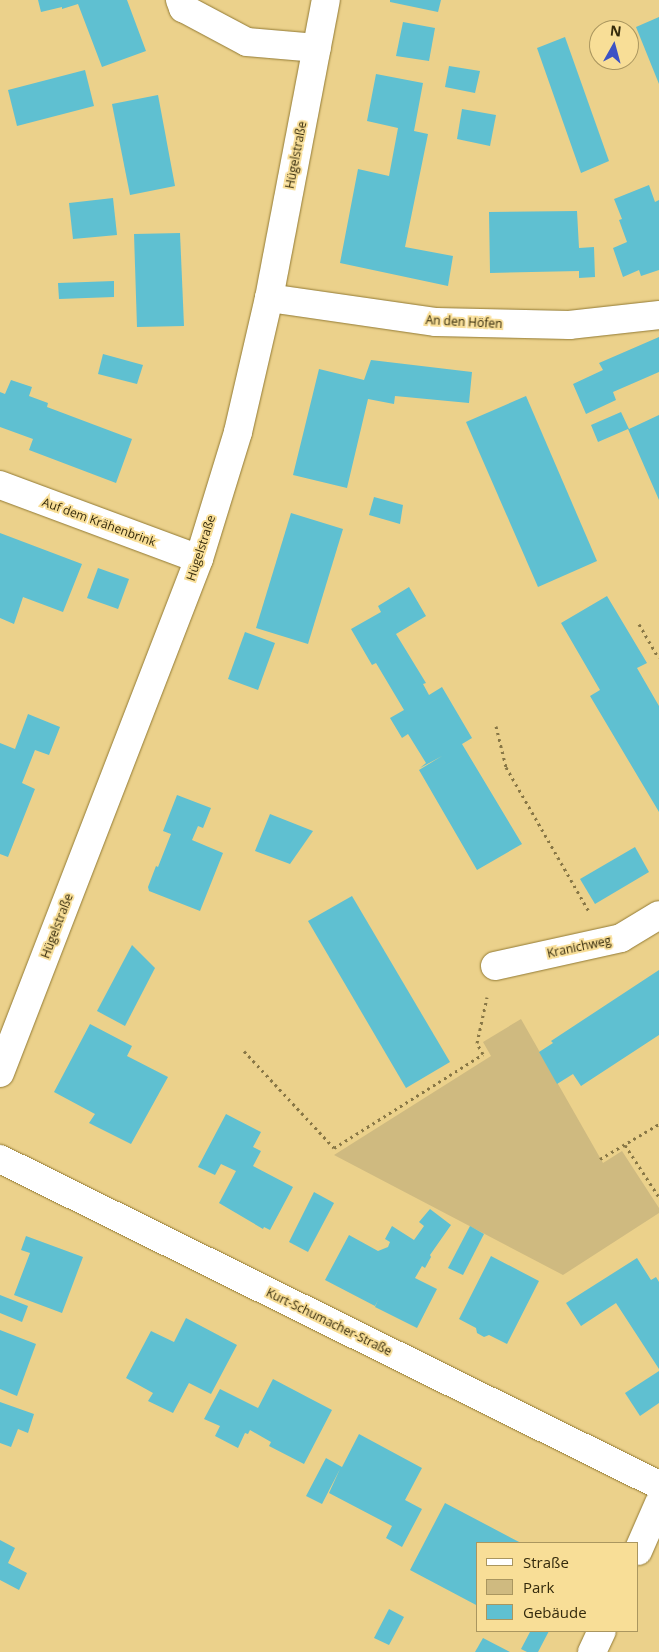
<!DOCTYPE html>
<meta charset="utf-8">
<style>
body{margin:0}
#map{position:relative;width:659px;height:1652px;overflow:hidden;background:#ebd18b;font-family:"Open Sans",sans-serif}
div>[style]{position:absolute}
[style*='--x']{left:calc(var(--x)*1px);top:calc(var(--y)*1px);width:calc(var(--w)*1px);rotate:calc(var(--a)*1deg)}
.green>*{inset:0;background:#cfba80}
.building>*{inset:0;background:#5fc0d1}
.path>*{height:3px;margin-top:-1.5px;transform-origin:0;background:repeating-linear-gradient(90deg,#887746 0 2.5px,transparent 0 6.5px)}
.roads{filter:drop-shadow(0 0 1px #927a34) drop-shadow(0 0 1px #927a34)}
.minor>*{height:28px;margin:-14px;padding:0 14px;transform-origin:14px;border-radius:14px;background:#fff}
.tertiary>*{height:28px;margin:-14px;padding:0 14px;transform-origin:14px;border-radius:14px;background:#fff}
span{translate:-50% -50%;white-space:nowrap;text-align:center;line-height:1.15;-webkit-text-stroke:4px #f8de97;paint-order:stroke}
.street-label{font-size:12px;color:#342a0c}
.legend{position:absolute;left:476px;top:1542px;width:162px;height:90px;box-sizing:border-box;background:#f8de97;border:1px solid #aa965f;margin:0;padding:6px 9px;list-style:none;font-size:15px;color:#342a0c}
.legend li{display:flex;align-items:center;gap:10px;height:25px}
.legend b{width:25px;border:1px solid #aa965f}
.north{position:absolute;left:589px;top:20px;width:50px;height:50px;box-sizing:border-box;background:#f8de97;border:1px solid #aa965f;border-radius:50%;rotate:7deg;font-size:14px;font-weight:700;line-height:20px;text-align:center;color:#342a0c}
.north::after{content:'';display:block;margin:auto;width:18px;height:22px;background:#3c52c5;clip-path:polygon(50% 0,100% 100%,50% 72%,0 100%)}
</style>
<div id="map">
<div class="green">
<i style="clip-path:polygon(521px 1019px,603px 1163px,622px 1151px,659px 1208px,659px 1213px,563px 1275px,334px 1155px,491px 1056px,483px 1042px)"></i>
</div>
<div class="building">
<i style="clip-path:polygon(38px 0,127px 0,146px 51px,102px 67px,78px 4px,62px 9px,62px 7px,41px 12px)"></i>
<i style="clip-path:polygon(390px 0,441px 0,438px 12px,390px 2px)"></i>
<i style="clip-path:polygon(659px 17px,659px 84px,636px 27px)"></i>
<i style="clip-path:polygon(403px 22px,435px 28px,429px 61px,396px 56px)"></i>
<i style="clip-path:polygon(565px 37px,609px 161px,581px 173px,537px 48px)"></i>
<i style="clip-path:polygon(449px 66px,480px 71px,475px 93px,445px 87px)"></i>
<i style="clip-path:polygon(85px 70px,94px 106px,17px 126px,8px 90px)"></i>
<i style="clip-path:polygon(376px 74px,423px 83px,414px 131px,428px 134px,405px 247px,453px 256px,448px 286px,340px 263px,358px 169px,389px 176px,398px 128px,367px 121px)"></i>
<i style="clip-path:polygon(158px 95px,175px 186px,130px 195px,112px 104px)"></i>
<i style="clip-path:polygon(462px 109px,496px 115px,490px 146px,457px 139px)"></i>
<i style="clip-path:polygon(649px 185px,655px 202px,659px 200px,659px 270px,641px 276px,639px 270px,623px 277px,613px 248px,627px 242px,619px 220px,622px 219px,614px 199px)"></i>
<i style="clip-path:polygon(113px 198px,117px 235px,73px 239px,69px 203px)"></i>
<i style="clip-path:polygon(577px 211px,579px 248px,594px 247px,595px 277px,579px 278px,579px 271px,490px 273px,489px 212px)"></i>
<i style="clip-path:polygon(180px 233px,184px 326px,137px 327px,134px 234px)"></i>
<i style="clip-path:polygon(114px 281px,114px 297px,59px 299px,58px 283px)"></i>
<i style="clip-path:polygon(659px 337px,659px 372px,613px 392px,616px 400px,586px 414px,573px 384px,603px 370px,599px 363px)"></i>
<i style="clip-path:polygon(103px 354px,143px 365px,137px 384px,98px 374px)"></i>
<i style="clip-path:polygon(371px 360px,472px 372px,469px 403px,395px 396px,394px 404px,368px 399px,347px 488px,293px 475px,319px 369px,364px 380px)"></i>
<i style="clip-path:polygon(11px 380px,32px 387px,29px 396px,48px 403px,47px 407px,132px 439px,116px 483px,29px 450px,33px 439px,0 427px,0 392px,5px 394px)"></i>
<i style="clip-path:polygon(526px 396px,597px 561px,538px 587px,466px 422px)"></i>
<i style="clip-path:polygon(621px 412px,629px 429px,659px 415px,659px 500px,628px 429px,598px 442px,591px 425px)"></i>
<i style="clip-path:polygon(374px 497px,403px 505px,400px 524px,369px 515px)"></i>
<i style="clip-path:polygon(291px 513px,343px 529px,308px 644px,256px 628px)"></i>
<i style="clip-path:polygon(0 533px,82px 564px,63px 612px,23px 597px,14px 624px,0 618px)"></i>
<i style="clip-path:polygon(98px 568px,129px 579px,118px 609px,87px 598px)"></i>
<i style="clip-path:polygon(409px 587px,426px 616px,396px 634px,426px 683px,423px 684px,429px 695px,442px 687px,472px 738px,462px 744px,522px 844px,477px 870px,419px 770px,442px 756px,420px 768px,426px 763px,408px 734px,402px 738px,390px 718px,404px 710px,376px 663px,372px 665px,351px 629px,381px 612px,378px 606px)"></i>
<i style="clip-path:polygon(607px 596px,647px 663px,637px 668px,659px 706px,659px 812px,590px 696px,600px 690px,561px 623px)"></i>
<i style="clip-path:polygon(245px 632px,275px 643px,258px 690px,228px 679px)"></i>
<i style="clip-path:polygon(28px 714px,60px 727px,49px 755px,35px 750px,22px 783px,35px 789px,8px 857px,0 854px,0 743px,15px 749px)"></i>
<i style="clip-path:polygon(177px 795px,211px 808px,203px 828px,198px 826px,192px 840px,223px 853px,200px 911px,149px 891px,148px 887px,156px 866px,158px 867px,171px 834px,163px 831px)"></i>
<i style="clip-path:polygon(270px 814px,313px 831px,290px 864px,255px 851px)"></i>
<i style="clip-path:polygon(635px 847px,649px 872px,595px 904px,580px 879px)"></i>
<i style="clip-path:polygon(352px 896px,450px 1062px,406px 1088px,308px 921px)"></i>
<i style="clip-path:polygon(132px 945px,155px 968px,125px 1026px,97px 1011px)"></i>
<i style="clip-path:polygon(659px 970px,659px 1035px,581px 1086px,573px 1074px,557px 1084px,539px 1052px,553px 1043px,551px 1041px)"></i>
<i style="clip-path:polygon(90px 1024px,132px 1046px,127px 1056px,168px 1077px,131px 1144px,89px 1123px,95px 1114px,54px 1092px)"></i>
<i style="clip-path:polygon(226px 1114px,261px 1132px,253px 1147px,261px 1151px,253px 1166px,293px 1187px,270px 1230px,264px 1227px,263px 1229px,219px 1203px,236px 1171px,221px 1164px,215px 1175px,198px 1167px)"></i>
<i style="clip-path:polygon(314px 1192px,334px 1203px,308px 1252px,289px 1242px)"></i>
<i style="clip-path:polygon(430px 1209px,451px 1225px,430px 1255px,431px 1257px,425px 1268px,422px 1266px,415px 1278px,437px 1289px,417px 1328px,375px 1307px,378px 1300px,375px 1306px,325px 1280px,349px 1235px,378px 1251px,388px 1247px,390px 1242px,385px 1239px,392px 1226px,414px 1240px,424px 1226px,419px 1222px)"></i>
<i style="clip-path:polygon(470px 1226px,484px 1234px,463px 1275px,448px 1268px)"></i>
<i style="clip-path:polygon(26px 1236px,83px 1257px,62px 1313px,14px 1295px,30px 1253px,21px 1250px)"></i>
<i style="clip-path:polygon(491px 1256px,539px 1281px,507px 1344px,489px 1335px,484px 1337px,477px 1333px,476px 1328px,459px 1319px)"></i>
<i style="clip-path:polygon(637px 1258px,651px 1280px,656px 1277px,659px 1282px,659px 1369px,616px 1303px,581px 1326px,566px 1303px)"></i>
<i style="clip-path:polygon(0 1295px,28px 1306px,22px 1322px,0 1313px)"></i>
<i style="clip-path:polygon(186px 1318px,237px 1345px,211px 1394px,189px 1383px,173px 1413px,148px 1401px,153px 1393px,126px 1378px,151px 1331px,174px 1342px)"></i>
<i style="clip-path:polygon(0 1330px,36px 1344px,17px 1396px,0 1389px)"></i>
<i style="clip-path:polygon(659px 1371px,659px 1403px,640px 1416px,625px 1393px)"></i>
<i style="clip-path:polygon(273px 1379px,332px 1410px,304px 1464px,269px 1446px,271px 1442px,250px 1430px,248px 1434px,245px 1433px,238px 1448px,215px 1436px,220px 1426px,204px 1419px,220px 1389px,258px 1408px)"></i>
<i style="clip-path:polygon(0 1402px,34px 1414px,28px 1433px,18px 1429px,11px 1447px,0 1443px)"></i>
<i style="clip-path:polygon(359px 1434px,422px 1468px,405px 1500px,422px 1509px,402px 1547px,386px 1538px,392px 1526px,329px 1493px,340px 1469px,322px 1504px,306px 1496px,326px 1458px,342px 1467px)"></i>
<i style="clip-path:polygon(445px 1503px,521px 1543px,478px 1543px,478px 1606px,410px 1570px)"></i>
<i style="clip-path:polygon(0 1540px,15px 1548px,8px 1563px,27px 1573px,19px 1590px,0 1580px)"></i>
<i style="clip-path:polygon(389px 1609px,404px 1617px,389px 1645px,374px 1638px)"></i>
<i style="clip-path:polygon(527px 1631px,549px 1631px,538px 1652px,527px 1652px,521px 1649px,530px 1632px)"></i>
<i style="clip-path:polygon(483px 1638px,510px 1652px,475px 1652px)"></i>
</div>
<div class="path">
<i style="--x:639;--y:624;--w:39;--a:60"></i>
<i style="--x:496;--y:726;--w:42;--a:76.3"></i>
<i style="--x:506;--y:767;--w:168;--a:60.1"></i>
<i style="--x:244;--y:1051;--w:132;--a:47.1"></i>
<i style="--x:334;--y:1148;--w:176;--a:-32.2"></i>
<i style="--x:483;--y:1054;--w:13;--a:-119"></i>
<i style="--x:477;--y:1043;--w:47;--a:-77.7"></i>
<i style="--x:625;--y:1145;--w:62;--a:56.8"></i>
<i style="--x:600;--y:1159;--w:69;--a:-30.7"></i>
</div>
<div class="roads">
<div class="minor">
<i style="--x:180;--y:0;--w:9;--a:69"></i>
<i style="--x:183;--y:8;--w:72;--a:28"></i>
<i style="--x:247;--y:42;--w:70;--a:4.9"></i>
<i style="--x:269;--y:298;--w:169;--a:8.2"></i>
<i style="--x:436;--y:322;--w:133;--a:1.3"></i>
<i style="--x:569;--y:325;--w:91;--a:-6.3"></i>
<i style="--x:0;--y:485;--w:212;--a:20.4"></i>
<i style="--x:495;--y:966;--w:129;--a:-12.5"></i>
<i style="--x:621;--y:938;--w:44;--a:-31.2"></i>
<i style="--x:0;--y:1159;--w:735;--a:26.32"></i>
<i style="--x:638;--y:1551;--w:52;--a:-66.4"></i>
<i style="--x:592;--y:1652;--w:23;--a:-65"></i>
</div>
<div class="tertiary">
<i style="--x:0;--y:1073;--w:551;--a:-68.84"></i>
<i style="--x:199;--y:559;--w:133;--a:-72.9"></i>
<i style="--x:238;--y:432;--w:138;--a:-77"></i>
<i style="--x:269;--y:298;--w:303;--a:-79.2"></i>
</div>
</div>
<div class="street-label">
<span style="left:296px;top:155px;rotate:-79deg">Hügelstraße</span>
<span style="left:464px;top:322px;rotate:3deg">An den Höfen</span>
<span style="left:99px;top:522px;rotate:20deg">Auf dem Krähenbrink</span>
<span style="left:201px;top:548px;rotate:-72deg">Hügelstraße</span>
<span style="left:57px;top:926px;rotate:-69deg">Hügelstraße</span>
<span style="left:579px;top:947px;rotate:-12deg">Kranichweg</span>
<span style="left:329px;top:1322px;rotate:26deg">Kurt-Schumacher-Straße</span>
</div>
<ul class="legend">
<li><b style="height:6px;background:#fff"></b>Straße</li>
<li><b style="height:14px;background:#cfba80"></b>Park</li>
<li><b style="height:14px;background:#5fc0d1"></b>Gebäude</li>
</ul>
<div class="north">N</div>
</div>
